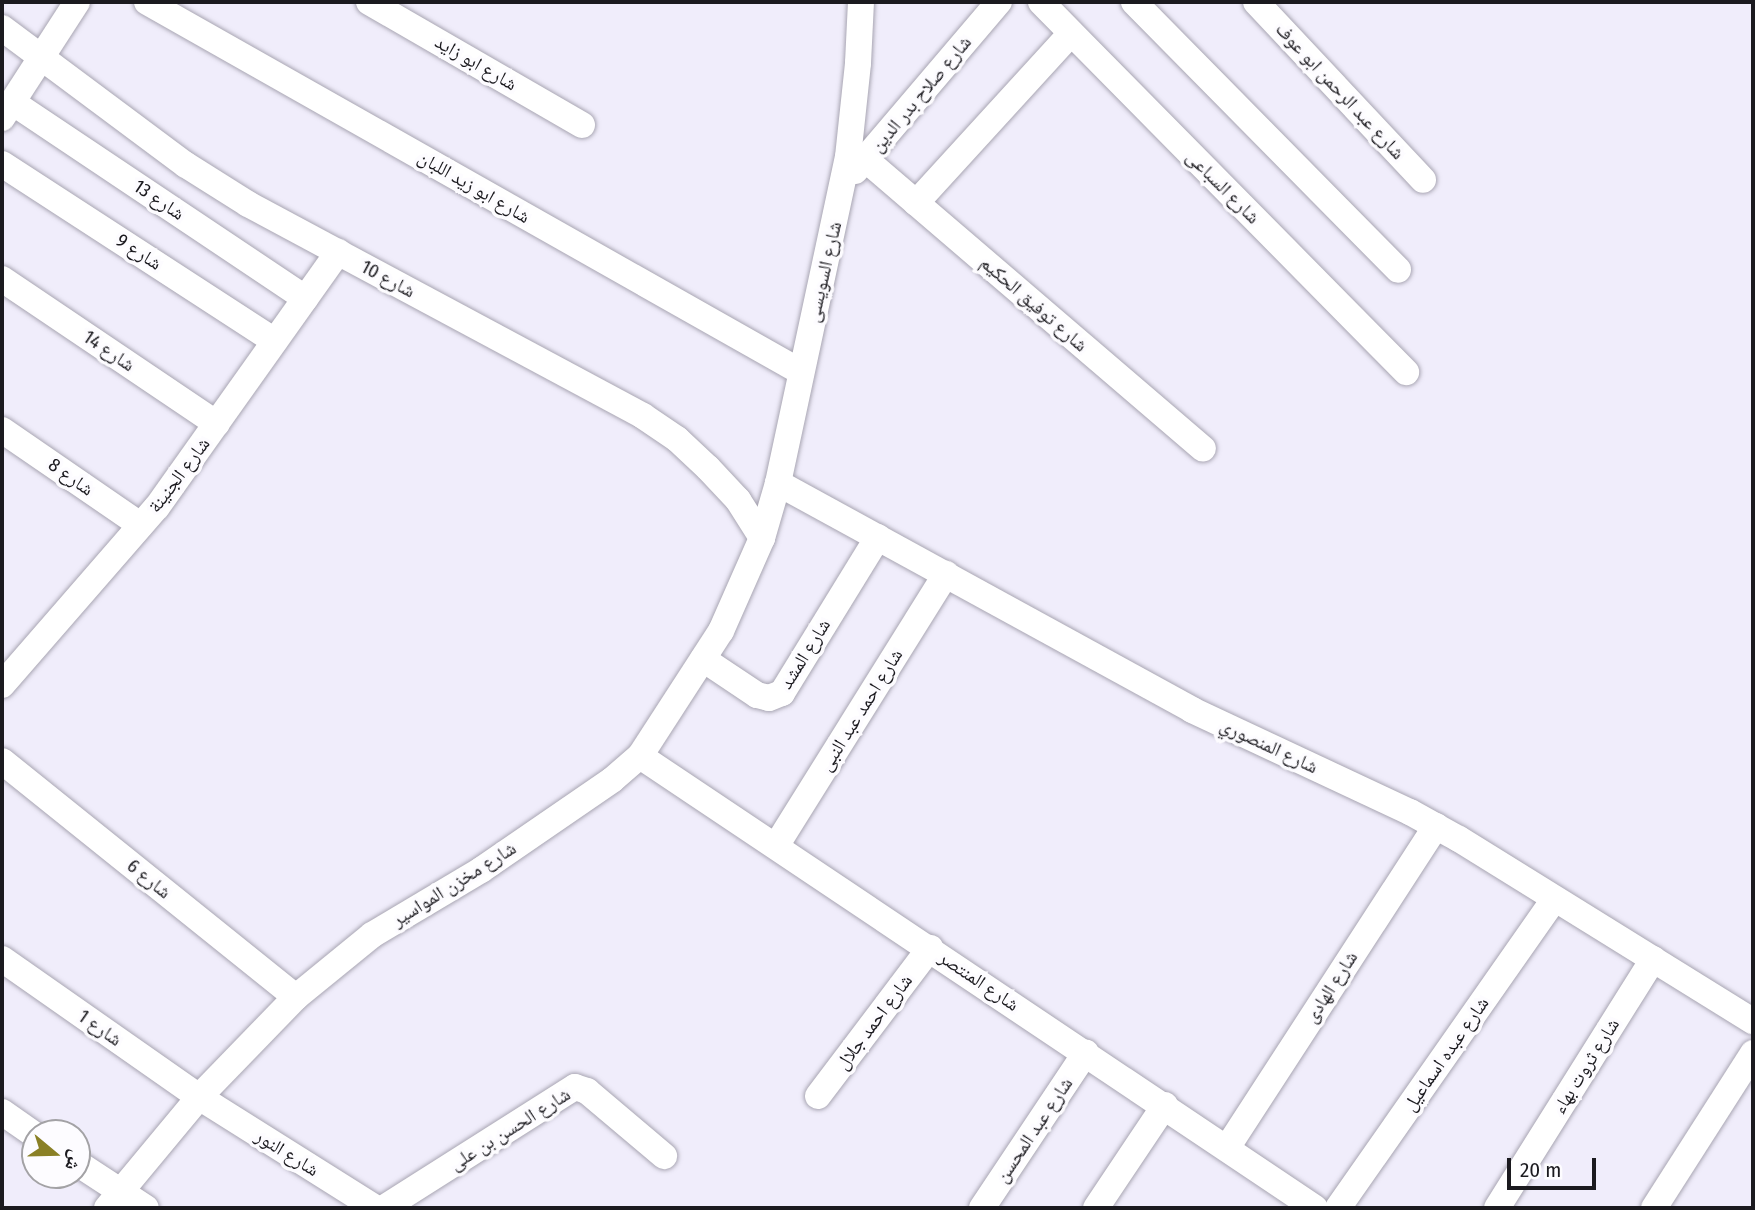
<!DOCTYPE html>
<meta charset="utf-8">
<style>
body{margin:0}
#map{position:relative;width:1755px;height:1210px;overflow:hidden;background:#f0edfb;font-family:"Fira Sans Condensed","Noto Naskh Arabic",sans-serif}
div>[style]{position:absolute}
[style*='--x']{left:calc(var(--x)*1px);top:calc(var(--y)*1px);width:calc(var(--w)*1px);rotate:calc(var(--a)*1deg)}
.roads{filter:drop-shadow(0 0 2px #a8a5b2) drop-shadow(0 0 2px #a8a5b2)}
.minor>*{height:26px;margin:-13px;padding:0 13px;transform-origin:13px;border-radius:13px;background:#fff}
span{translate:-50% -50%;white-space:nowrap;text-align:center;line-height:1.15;-webkit-text-stroke:7px #fdfcff;paint-order:stroke}
.street-label{font-size:19px;color:#1b1a1f}
.frame{position:absolute;inset:0;border:4px solid #1b1a1f;pointer-events:none}
.north{position:absolute;left:21px;top:1119px;width:70px;height:70px;box-sizing:border-box;background:#fdfcff;border:2px solid #a3a2a5;border-radius:50%;rotate:109deg;font-size:19px;font-weight:700;line-height:28px;text-align:center;color:#1b1a1f}
.north::after{content:'';display:block;margin:auto;width:24px;height:32px;background:#8a8026;clip-path:polygon(50% 0,100% 100%,50% 72%,0 100%)}
.scale{position:absolute;left:1507px;top:1158px;width:89px;height:32px;box-sizing:border-box;border:4px solid #1b1a1f;border-top:0;padding-left:9px;font-size:21px;line-height:24px;white-space:nowrap;color:#1b1a1f;-webkit-text-stroke:5px #fdfcff;paint-order:stroke}
</style>
<div id="map">
<div class="roads">
<div class="minor">
<i style="--x:147;--y:2;--w:751;--a:29.5"></i>
<i style="--x:369;--y:2;--w:246;--a:30"></i>
<i style="--x:1041;--y:2;--w:520;--a:45.39"></i>
<i style="--x:1134;--y:2;--w:376;--a:45.4"></i>
<i style="--x:1256;--y:2;--w:244;--a:46.8"></i>
<i style="--x:2;--y:28;--w:229;--a:36.7"></i>
<i style="--x:186;--y:165;--w:73;--a:32.2"></i>
<i style="--x:248;--y:204;--w:448;--a:28.2"></i>
<i style="--x:643;--y:416;--w:41;--a:34.1"></i>
<i style="--x:677;--y:439;--w:42;--a:43.1"></i>
<i style="--x:708;--y:468;--w:44;--a:46.8"></i>
<i style="--x:738;--y:500;--w:45;--a:57.7"></i>
<i style="--x:12;--y:102;--w:353;--a:33.8"></i>
<i style="--x:2;--y:118;--w:138;--a:-57.1"></i>
<i style="--x:865;--y:159;--w:445;--a:40.6"></i>
<i style="--x:2;--y:164;--w:325;--a:33"></i>
<i style="--x:855;--y:171;--w:222;--a:-49.6"></i>
<i style="--x:916;--y:203;--w:230;--a:-47.6"></i>
<i style="--x:2;--y:279;--w:259;--a:34"></i>
<i style="--x:2;--y:430;--w:168;--a:34.5"></i>
<i style="--x:778;--y:483;--w:472;--a:28.7"></i>
<i style="--x:1192;--y:710;--w:241;--a:25.1"></i>
<i style="--x:1410;--y:812;--w:56;--a:28.9"></i>
<i style="--x:1459;--y:839;--w:346;--a:31.8"></i>
<i style="--x:703;--y:659;--w:65;--a:33.7"></i>
<i style="--x:757;--y:695;--w:12;--a:14"></i>
<i style="--x:769;--y:698;--w:14;--a:-21"></i>
<i style="--x:782;--y:693;--w:183;--a:-58.4"></i>
<i style="--x:2;--y:685;--w:236;--a:-49"></i>
<i style="--x:157;--y:507;--w:313;--a:-54.6"></i>
<i style="--x:640;--y:756;--w:812;--a:33.81"></i>
<i style="--x:2;--y:761;--w:377;--a:38.8"></i>
<i style="--x:776;--y:846;--w:321;--a:-58"></i>
<i style="--x:2;--y:959;--w:241;--a:35"></i>
<i style="--x:199;--y:1097;--w:208;--a:32.2"></i>
<i style="--x:818;--y:1096;--w:186;--a:-52.9"></i>
<i style="--x:2;--y:1112;--w:40;--a:34.9"></i>
<i style="--x:1227;--y:1148;--w:384;--a:-57"></i>
<i style="--x:77;--y:1163;--w:82;--a:33.1"></i>
<i style="--x:107;--y:1208;--w:144;--a:-50.3"></i>
<i style="--x:199;--y:1097;--w:139;--a:-45.9"></i>
<i style="--x:296;--y:997;--w:98;--a:-39.2"></i>
<i style="--x:372;--y:935;--w:127;--a:-30.8"></i>
<i style="--x:481;--y:870;--w:159;--a:-34.5"></i>
<i style="--x:612;--y:780;--w:37;--a:-41"></i>
<i style="--x:640;--y:756;--w:149;--a:-57.1"></i>
<i style="--x:721;--y:631;--w:102;--a:-66.2"></i>
<i style="--x:762;--y:538;--w:57;--a:-73.8"></i>
<i style="--x:778;--y:483;--w:333;--a:-77.9"></i>
<i style="--x:848;--y:157;--w:95;--a:-83.9"></i>
<i style="--x:858;--y:63;--w:61;--a:-87.2"></i>
<i style="--x:384;--y:1208;--w:226;--a:-32.4"></i>
<i style="--x:575;--y:1087;--w:13;--a:18"></i>
<i style="--x:587;--y:1091;--w:101;--a:40.2"></i>
<i style="--x:982;--y:1208;--w:187;--a:-56.3"></i>
<i style="--x:1096;--y:1208;--w:124;--a:-56.2"></i>
<i style="--x:1338;--y:1208;--w:376;--a:-55"></i>
<i style="--x:1497;--y:1208;--w:294;--a:-57.9"></i>
<i style="--x:1654;--y:1208;--w:184;--a:-57.4"></i>
</div>
</div>
<div class="street-label">
<span style="left:476px;top:63px;rotate:30deg">شارع ابو زايد</span>
<span style="left:1340px;top:91px;rotate:47deg">شارع عبد الرحمن ابو عوف</span>
<span style="left:921px;top:94px;rotate:-50deg">شارع صلاح بدر الدين</span>
<span style="left:474px;top:187px;rotate:30deg">شارع ابو زيد اللبان</span>
<span style="left:1223px;top:187px;rotate:45deg">شارع السباعى</span>
<span style="left:159px;top:200px;rotate:34deg">شارع 13</span>
<span style="left:139px;top:252px;rotate:33deg">شارع 9</span>
<span style="left:824px;top:272px;rotate:-77deg">شارع السويسى</span>
<span style="left:388px;top:279px;rotate:28deg">شارع 10</span>
<span style="left:1034px;top:304px;rotate:41deg">شارع توفيق الحكيم</span>
<span style="left:109px;top:351px;rotate:34deg">شارع 14</span>
<span style="left:179px;top:475px;rotate:-53deg">شارع الجنينة</span>
<span style="left:71px;top:477px;rotate:35deg">شارع 8</span>
<span style="left:805px;top:654px;rotate:-58deg">شارع المشد</span>
<span style="left:861px;top:710px;rotate:-58deg">شارع احمد عبد النبى</span>
<span style="left:1269px;top:746px;rotate:25deg">شارع المنصوري</span>
<span style="left:149px;top:879px;rotate:39deg">شارع 6</span>
<span style="left:454px;top:884px;rotate:-32deg">شارع مخزن المواسير</span>
<span style="left:979px;top:981px;rotate:34deg">شارع المنتصر</span>
<span style="left:1331px;top:987px;rotate:-57deg">شارع الهادى</span>
<span style="left:874px;top:1022px;rotate:-53deg">شارع احمد جلال</span>
<span style="left:100px;top:1028px;rotate:35deg">شارع 1</span>
<span style="left:1446px;top:1054px;rotate:-55deg">شارع عبده اسماعيل</span>
<span style="left:1586px;top:1066px;rotate:-58deg">شارع ثروت بهاء</span>
<span style="left:510px;top:1129px;rotate:-32deg">شارع الحسن بن على</span>
<span style="left:1034px;top:1130px;rotate:-56deg">شارع عبد المحسن</span>
<span style="left:287px;top:1153px;rotate:32deg">شارع النور</span>
</div>
<div class="frame"></div>
<div class="north">ش</div>
<div class="scale">20 m</div>
</div>
